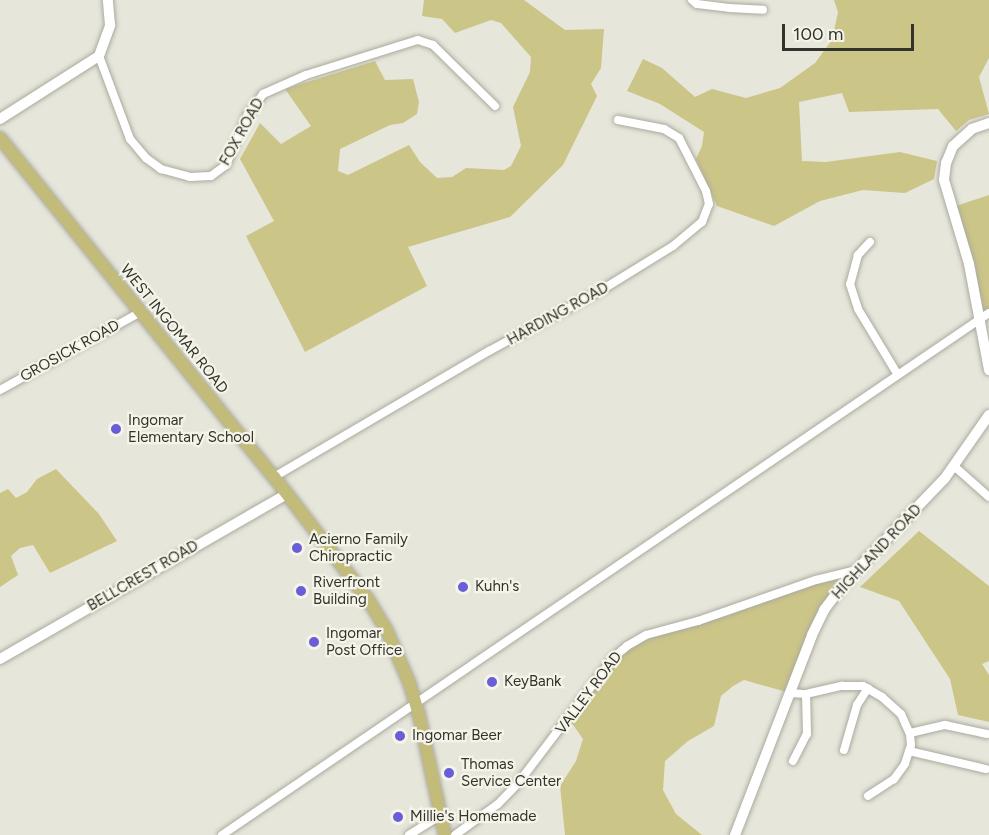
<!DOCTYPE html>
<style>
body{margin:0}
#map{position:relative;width:989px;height:835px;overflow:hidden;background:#e7e6db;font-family:Figtree,sans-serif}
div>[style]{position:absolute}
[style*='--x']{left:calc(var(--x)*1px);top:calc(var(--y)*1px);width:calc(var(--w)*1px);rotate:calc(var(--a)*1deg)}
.green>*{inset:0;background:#cbc588}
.roads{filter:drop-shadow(0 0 2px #abaa9f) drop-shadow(0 0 2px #abaa9f)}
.street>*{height:8px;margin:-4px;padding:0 4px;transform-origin:4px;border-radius:4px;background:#fff}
.secondary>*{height:10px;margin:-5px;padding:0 5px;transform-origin:5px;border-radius:5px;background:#fff}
.primary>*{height:12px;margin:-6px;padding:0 6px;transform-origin:6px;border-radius:6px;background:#c2bb7a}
.dots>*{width:16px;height:16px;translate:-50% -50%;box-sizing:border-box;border:3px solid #f5f4e8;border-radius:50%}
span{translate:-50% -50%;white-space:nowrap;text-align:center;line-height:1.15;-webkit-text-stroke:4.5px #f5f4e8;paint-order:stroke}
.street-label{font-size:15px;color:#33332e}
.poi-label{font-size:15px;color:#33332e}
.left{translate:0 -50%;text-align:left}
.scale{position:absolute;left:782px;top:24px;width:132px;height:27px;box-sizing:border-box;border:3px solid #33332e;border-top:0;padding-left:8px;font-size:18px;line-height:21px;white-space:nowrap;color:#33332e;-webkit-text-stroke:4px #f5f4e8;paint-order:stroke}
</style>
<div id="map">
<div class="green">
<i style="clip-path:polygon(424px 0,524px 0,565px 30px,604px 29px,601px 68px,591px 84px,597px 96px,563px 165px,510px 217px,408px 247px,427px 286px,305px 352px,246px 236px,274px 221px,240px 159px,260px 123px,281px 144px,311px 126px,285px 89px,375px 61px,385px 80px,413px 79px,419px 102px,417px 114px,403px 123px,390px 125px,340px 149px,338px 171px,348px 175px,409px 145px,420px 162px,437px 178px,452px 177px,466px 168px,504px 170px,511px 166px,521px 146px,513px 107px,530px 72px,531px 57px,501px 23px,491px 20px,455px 33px,442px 19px,422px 16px)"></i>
<i style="clip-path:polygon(834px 0,989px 0,989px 58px,979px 77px,989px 114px,969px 120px,956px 131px,938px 109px,849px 112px,842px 93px,799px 102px,802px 161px,826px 162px,900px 152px,937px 161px,934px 179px,905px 193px,863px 190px,820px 201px,774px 226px,717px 206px,696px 159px,702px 146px,704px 132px,660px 104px,627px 91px,643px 59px,662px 68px,695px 97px,712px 89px,746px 98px,780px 88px,815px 63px,832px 40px,838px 12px)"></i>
<i style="clip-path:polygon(989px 195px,989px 313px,979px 319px,950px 208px)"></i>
<i style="clip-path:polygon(56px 469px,99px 514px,117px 541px,50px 573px,33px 545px,20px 548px,11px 556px,18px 575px,0 587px,0 493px,8px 489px,16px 498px,27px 492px,37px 479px)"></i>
<i style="clip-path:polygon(919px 531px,989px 586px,989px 661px,982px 664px,989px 675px,989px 722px,958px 715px,950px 679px,899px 601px,860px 587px)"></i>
<i style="clip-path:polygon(857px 570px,838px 592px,790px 693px,744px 680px,733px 686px,721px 696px,714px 726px,688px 741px,665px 761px,663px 790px,676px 814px,702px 835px,565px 835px,560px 786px,576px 761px,583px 739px,569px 719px,608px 666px,635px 640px)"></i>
</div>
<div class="roads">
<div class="street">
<i style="--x:692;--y:0;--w:6;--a:39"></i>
<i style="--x:697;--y:4;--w:32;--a:7"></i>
<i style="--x:729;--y:8;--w:34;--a:3"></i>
<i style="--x:99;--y:56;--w:89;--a:69.5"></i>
<i style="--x:130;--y:139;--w:25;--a:50"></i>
<i style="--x:146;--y:158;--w:19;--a:36"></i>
<i style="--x:161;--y:169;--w:30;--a:15"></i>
<i style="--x:190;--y:177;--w:21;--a:-3"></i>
<i style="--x:211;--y:176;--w:19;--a:-36"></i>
<i style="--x:226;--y:165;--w:56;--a:-66.7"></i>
<i style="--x:248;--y:114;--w:25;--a:-53"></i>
<i style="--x:263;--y:94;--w:47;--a:-23.8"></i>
<i style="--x:306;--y:75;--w:117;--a:-17.4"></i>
<i style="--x:418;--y:40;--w:16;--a:18"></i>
<i style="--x:433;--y:45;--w:87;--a:44.5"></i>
<i style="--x:870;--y:242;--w:18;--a:133"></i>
<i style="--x:858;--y:255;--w:30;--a:105"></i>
<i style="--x:850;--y:284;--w:26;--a:72"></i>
<i style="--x:858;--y:309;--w:77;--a:58.8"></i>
<i style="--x:0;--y:390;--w:161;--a:-29"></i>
<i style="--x:955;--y:467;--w:45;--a:41.4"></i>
<i style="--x:274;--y:477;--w:249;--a:-30.4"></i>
<i style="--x:489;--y:351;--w:126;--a:-28.4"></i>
<i style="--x:600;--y:291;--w:86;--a:-31.7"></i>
<i style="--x:673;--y:246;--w:38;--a:-40"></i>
<i style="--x:702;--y:222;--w:19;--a:-69"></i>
<i style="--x:709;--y:204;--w:13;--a:-103"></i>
<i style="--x:706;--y:191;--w:59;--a:-117"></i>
<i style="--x:679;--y:138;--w:17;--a:-149"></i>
<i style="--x:664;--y:129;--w:47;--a:-168.9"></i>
<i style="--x:790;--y:693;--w:16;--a:4"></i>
<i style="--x:806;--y:694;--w:37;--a:-13"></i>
<i style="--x:842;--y:686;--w:21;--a:0"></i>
<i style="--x:863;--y:686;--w:22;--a:30"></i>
<i style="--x:882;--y:697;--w:25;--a:42"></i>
<i style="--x:901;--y:714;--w:22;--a:66"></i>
<i style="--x:910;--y:734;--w:11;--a:85"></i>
<i style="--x:911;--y:745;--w:20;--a:108"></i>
<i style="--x:905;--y:764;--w:19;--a:126"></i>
<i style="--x:894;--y:779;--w:31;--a:147"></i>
<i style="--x:910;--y:733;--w:36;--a:-13"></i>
<i style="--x:945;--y:725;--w:43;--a:12.1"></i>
<i style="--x:844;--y:750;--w:47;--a:-73.9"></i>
<i style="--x:857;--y:705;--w:20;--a:-57"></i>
<i style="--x:909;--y:751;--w:79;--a:13.2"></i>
<i style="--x:793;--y:761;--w:30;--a:-63"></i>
<i style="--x:807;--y:734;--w:40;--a:-91.4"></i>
<i style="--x:222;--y:835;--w:928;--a:-34.24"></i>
<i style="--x:409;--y:835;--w:38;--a:-32"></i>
<i style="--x:455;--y:835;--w:53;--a:-35.8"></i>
<i style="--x:498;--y:804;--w:30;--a:-46"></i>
<i style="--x:519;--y:782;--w:157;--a:-52.8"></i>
<i style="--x:614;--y:657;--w:17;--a:-40"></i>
<i style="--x:627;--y:646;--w:22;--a:-30"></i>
<i style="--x:646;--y:635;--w:54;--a:-15.1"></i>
<i style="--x:698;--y:621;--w:125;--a:-19.2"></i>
<i style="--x:816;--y:580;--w:41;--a:-14"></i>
</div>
<div class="secondary">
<i style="--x:0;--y:119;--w:117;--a:-32.5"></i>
<i style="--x:99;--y:56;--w:33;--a:-70"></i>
<i style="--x:110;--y:25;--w:25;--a:-95"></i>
<i style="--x:989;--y:123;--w:18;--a:161"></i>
<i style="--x:972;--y:129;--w:25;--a:138"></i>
<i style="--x:953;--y:146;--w:18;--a:112"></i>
<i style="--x:946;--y:163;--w:17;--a:97"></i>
<i style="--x:944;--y:180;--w:88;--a:73.4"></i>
<i style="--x:969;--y:264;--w:108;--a:79.3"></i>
<i style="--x:0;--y:659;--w:331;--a:-29.9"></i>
<i style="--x:735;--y:835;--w:214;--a:-68.9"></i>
<i style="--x:812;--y:635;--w:28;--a:-64"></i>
<i style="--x:824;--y:610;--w:35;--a:-53"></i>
<i style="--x:845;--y:582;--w:144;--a:-46.1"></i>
<i style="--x:945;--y:478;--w:77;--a:-55.1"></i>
</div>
<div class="primary">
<i style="--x:0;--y:138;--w:436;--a:51.1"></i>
<i style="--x:274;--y:477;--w:156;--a:52.5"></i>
<i style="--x:369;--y:601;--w:35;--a:59"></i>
<i style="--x:387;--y:631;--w:56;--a:66.7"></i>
<i style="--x:409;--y:682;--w:34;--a:73"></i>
<i style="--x:419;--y:715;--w:123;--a:77.8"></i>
</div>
</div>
<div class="dots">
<i style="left:116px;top:429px;background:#695ed8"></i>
<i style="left:297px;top:548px;background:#695ed8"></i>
<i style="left:463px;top:587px;background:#695ed8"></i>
<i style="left:301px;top:591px;background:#695ed8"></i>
<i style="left:314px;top:642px;background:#695ed8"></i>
<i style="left:492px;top:682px;background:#695ed8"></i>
<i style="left:400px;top:736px;background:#695ed8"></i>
<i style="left:449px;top:773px;background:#695ed8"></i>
<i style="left:398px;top:817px;background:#695ed8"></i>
</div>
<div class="street-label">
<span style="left:242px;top:132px;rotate:-61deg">FOX ROAD</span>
<span style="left:558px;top:314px;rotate:-29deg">HARDING ROAD</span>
<span style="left:174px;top:329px;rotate:51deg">WEST INGOMAR ROAD</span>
<span style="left:70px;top:351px;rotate:-29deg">GROSICK ROAD</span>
<span style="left:877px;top:552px;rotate:-47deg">HIGHLAND ROAD</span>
<span style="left:143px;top:576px;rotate:-30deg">BELLCREST ROAD</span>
<span style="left:589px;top:693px;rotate:-53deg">VALLEY ROAD</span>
</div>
<div class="poi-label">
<span class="left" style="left:128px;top:429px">Ingomar<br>Elementary School</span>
<span class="left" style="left:309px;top:548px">Acierno Family<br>Chiropractic</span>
<span class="left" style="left:313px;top:591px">Riverfront<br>Building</span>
<span class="left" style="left:475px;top:587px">Kuhn's</span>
<span class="left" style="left:326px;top:642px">Ingomar<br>Post Office</span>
<span class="left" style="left:504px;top:682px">KeyBank</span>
<span class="left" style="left:412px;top:736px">Ingomar Beer</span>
<span class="left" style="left:461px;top:773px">Thomas<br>Service Center</span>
<span class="left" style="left:410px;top:817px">Millie's Homemade</span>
</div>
<div class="scale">100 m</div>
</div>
